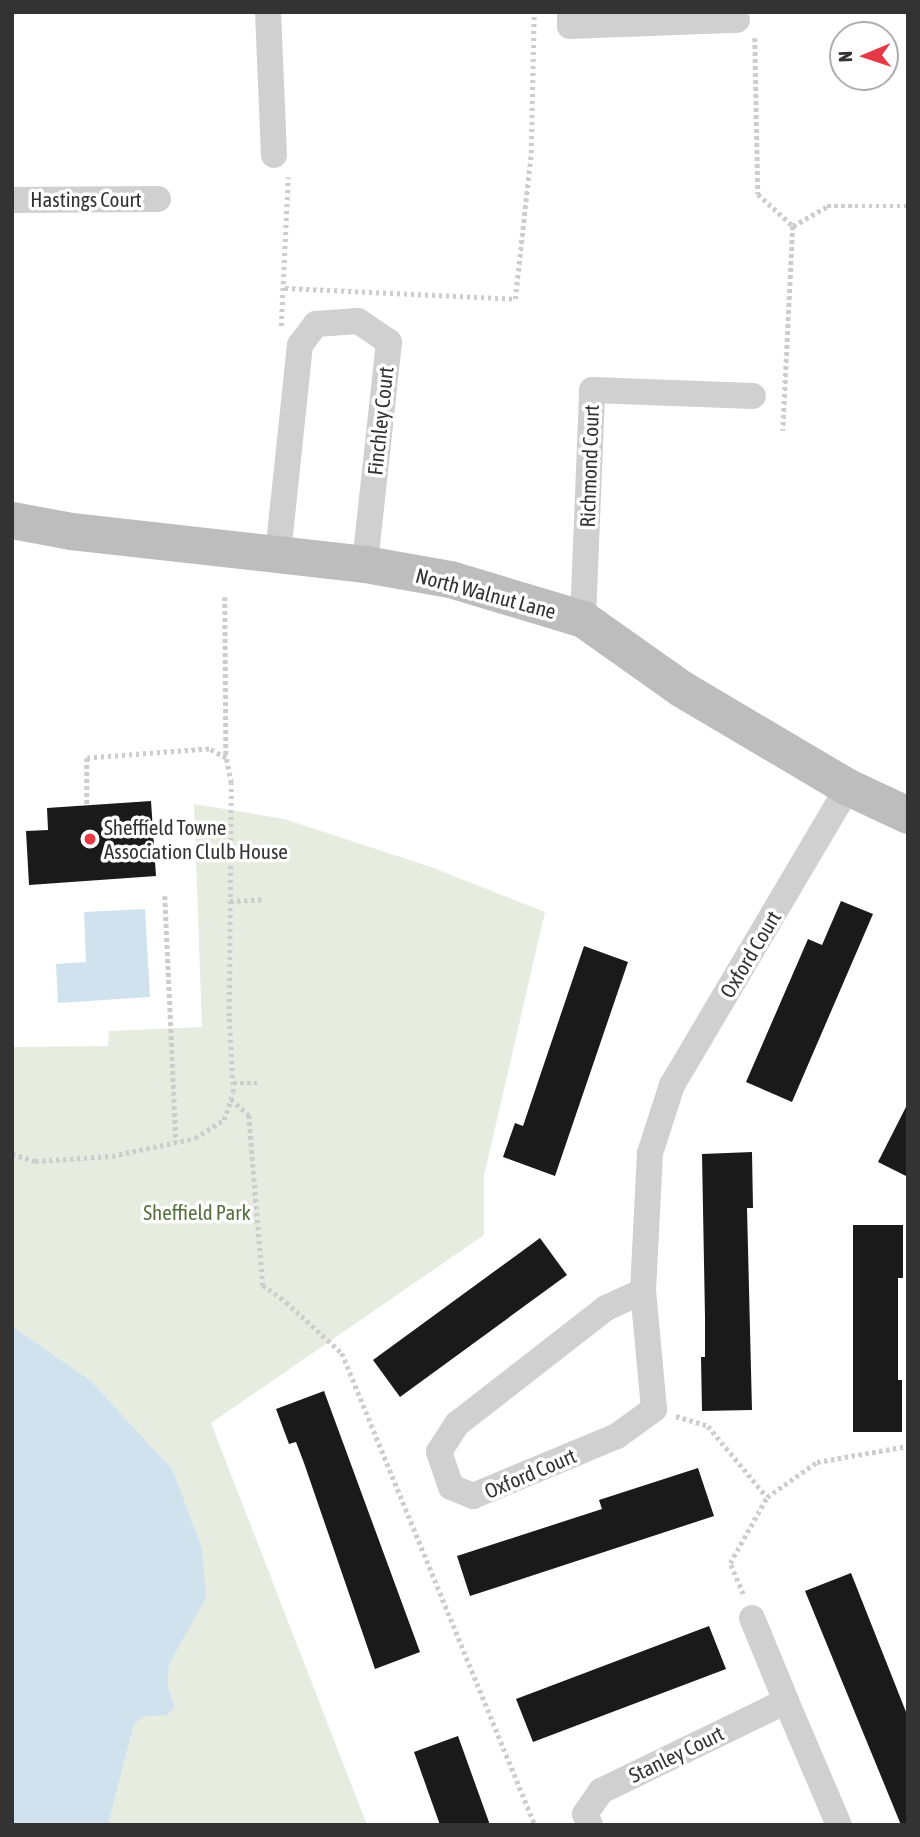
<!DOCTYPE html>
<style>
body{margin:0}
#map{position:relative;width:920px;height:1837px;overflow:hidden;background:#fff;font-family:"Asap Condensed",sans-serif}
div>[style]{position:absolute}
[style*='--x']{left:calc(var(--x)*1px);top:calc(var(--y)*1px);width:calc(var(--w)*1px);rotate:calc(var(--a)*1deg)}
.green>*{inset:0;background:#e6ecdf}
.water>*{inset:0;background:#cfe2ee}
.building>*{inset:0;background:#1a1a1a}
.path>*{height:4.5px;margin-top:-2.25px;transform-origin:0;background:repeating-linear-gradient(90deg,#cdcdcd 0 3.5px,transparent 0 7px)}
.street>*{height:26px;margin:-13px;padding:0 13px;transform-origin:13px;border-radius:13px;background:#d0d0d0}
.secondary>*{height:37px;margin:-18.5px;padding:0 18.5px;transform-origin:18.5px;border-radius:18.5px;background:#bdbdbd}
.dots>*{width:19px;height:19px;translate:-50% -50%;box-sizing:border-box;border:4px solid #fff;border-radius:50%}
span{translate:-50% -50%;white-space:nowrap;text-align:center;line-height:1.15;-webkit-text-stroke:7px #fff;paint-order:stroke}
.street-label{font-size:21px;color:#333}
.poi-label{font-size:21px;color:#333}
.left{translate:0 -50%;text-align:left}
.park-label{font-size:21px;color:#56703f}
.frame{position:absolute;inset:0;border:14px solid #333;pointer-events:none}
.north{position:absolute;left:829px;top:21px;width:70px;height:70px;box-sizing:border-box;background:#fff;border:2px solid #adadad;border-radius:50%;rotate:268deg;font-size:19px;font-weight:700;line-height:28px;text-align:center;color:#333}
.north::after{content:'';display:block;margin:auto;width:24px;height:32px;background:#e63946;clip-path:polygon(50% 0,100% 100%,50% 72%,0 100%)}
</style>
<div id="map">
<div class="green">
<i style="clip-path:polygon(194px 804px,284px 819px,431px 867px,545px 912px,484px 1176px,484px 1235px,211px 1423px,367px 1825px,108px 1825px,134px 1724px,144px 1715px,168px 1715px,175px 1707px,168px 1686px,169px 1664px,202px 1548px,173px 1470px,91px 1381px,12px 1326px,12px 1047px,108px 1046px,109px 1031px,202px 1027px)"></i>
</div>
<div class="water">
<i style="clip-path:polygon(145px 909px,150px 997px,58px 1003px,56px 964px,86px 962px,84px 912px)"></i>
<i style="clip-path:polygon(12px 1326px,91px 1381px,173px 1470px,202px 1548px,206px 1598px,169px 1664px,168px 1686px,175px 1707px,168px 1715px,144px 1716px,134px 1724px,108px 1825px,12px 1825px)"></i>
</div>
<div class="building">
<i style="clip-path:polygon(151px 801px,156px 876px,29px 885px,26px 831px,48px 830px,47px 808px)"></i>
<i style="clip-path:polygon(841px 901px,873px 914px,792px 1102px,746px 1082px,808px 939px,822px 945px)"></i>
<i style="clip-path:polygon(584px 946px,628px 962px,555px 1176px,503px 1157px,515px 1123px,523px 1126px)"></i>
<i style="clip-path:polygon(908px 1103px,908px 1177px,878px 1162px)"></i>
<i style="clip-path:polygon(752px 1152px,753px 1208px,747px 1208px,752px 1410px,702px 1411px,701px 1357px,705px 1357px,705px 1317px,702px 1154px)"></i>
<i style="clip-path:polygon(853px 1225px,903px 1225px,903px 1278px,898px 1278px,898px 1380px,902px 1380px,902px 1432px,853px 1432px)"></i>
<i style="clip-path:polygon(540px 1238px,567px 1275px,400px 1397px,373px 1360px)"></i>
<i style="clip-path:polygon(324px 1391px,420px 1652px,375px 1669px,304px 1463px,296px 1442px,289px 1444px,276px 1409px)"></i>
<i style="clip-path:polygon(698px 1468px,714px 1516px,470px 1596px,457px 1556px,602px 1509px,599px 1500px)"></i>
<i style="clip-path:polygon(851px 1573px,908px 1717px,908px 1825px,901px 1825px,805px 1591px)"></i>
<i style="clip-path:polygon(709px 1626px,726px 1669px,533px 1742px,516px 1699px)"></i>
<i style="clip-path:polygon(458px 1736px,490px 1825px,440px 1825px,414px 1752px)"></i>
</div>
<div class="path">
<i style="--x:755;--y:38;--w:156;--a:88.9"></i>
<i style="--x:758;--y:194;--w:47;--a:42.4"></i>
<i style="--x:793;--y:226;--w:205;--a:92.8"></i>
<i style="--x:793;--y:226;--w:39;--a:-30"></i>
<i style="--x:827;--y:206;--w:81;--a:0"></i>
<i style="--x:285;--y:288;--w:230;--a:2.7"></i>
<i style="--x:515;--y:299;--w:147;--a:-83.7"></i>
<i style="--x:531;--y:153;--w:141;--a:-88.8"></i>
<i style="--x:281;--y:326;--w:149;--a:-87.3"></i>
<i style="--x:225;--y:597;--w:160;--a:89.6"></i>
<i style="--x:155;--y:851;--w:76;--a:0"></i>
<i style="--x:165;--y:896;--w:246;--a:87.4"></i>
<i style="--x:230;--y:901;--w:34;--a:-3"></i>
<i style="--x:233;--y:1083;--w:24;--a:0"></i>
<i style="--x:231;--y:1099;--w:24;--a:42"></i>
<i style="--x:249;--y:1115;--w:171;--a:85.3"></i>
<i style="--x:263;--y:1285;--w:29;--a:36"></i>
<i style="--x:286;--y:1302;--w:76;--a:42.3"></i>
<i style="--x:342;--y:1353;--w:510;--a:67.76"></i>
<i style="--x:12;--y:1154;--w:24;--a:17"></i>
<i style="--x:35;--y:1161;--w:77;--a:-3.7"></i>
<i style="--x:112;--y:1156;--w:85;--a:-12.2"></i>
<i style="--x:195;--y:1138;--w:34;--a:-32"></i>
<i style="--x:224;--y:1120;--w:29;--a:-72"></i>
<i style="--x:233;--y:1092;--w:76;--a:-93"></i>
<i style="--x:229;--y:1016;--w:233;--a:-89.5"></i>
<i style="--x:231;--y:783;--w:25;--a:-101"></i>
<i style="--x:226;--y:758;--w:19;--a:-152"></i>
<i style="--x:209;--y:749;--w:122;--a:175.8"></i>
<i style="--x:87;--y:758;--w:47;--a:90"></i>
<i style="--x:676;--y:1416;--w:34;--a:17"></i>
<i style="--x:708;--y:1426;--w:92;--a:50.3"></i>
<i style="--x:743;--y:1594;--w:34;--a:-113"></i>
<i style="--x:730;--y:1563;--w:76;--a:-60.7"></i>
<i style="--x:767;--y:1497;--w:61;--a:-35"></i>
<i style="--x:817;--y:1462;--w:92;--a:-10"></i>
</div>
<div class="street">
<i style="--x:268;--y:12;--w:143;--a:87.6"></i>
<i style="--x:570;--y:12;--w:14;--a:90"></i>
<i style="--x:570;--y:26;--w:167;--a:-2.1"></i>
<i style="--x:12;--y:200;--w:146;--a:-0.4"></i>
<i style="--x:278;--y:554;--w:210;--a:-84"></i>
<i style="--x:300;--y:345;--w:26;--a:-53"></i>
<i style="--x:316;--y:324;--w:42;--a:-4.1"></i>
<i style="--x:358;--y:321;--w:37;--a:34"></i>
<i style="--x:389;--y:342;--w:223;--a:96.2"></i>
<i style="--x:583;--y:619;--w:229;--a:-87.7"></i>
<i style="--x:592;--y:390;--w:161;--a:2.1"></i>
<i style="--x:643;--y:1291;--w:41;--a:155.3"></i>
<i style="--x:606;--y:1308;--w:189;--a:142.1"></i>
<i style="--x:457;--y:1424;--w:33;--a:123"></i>
<i style="--x:439;--y:1452;--w:37;--a:71"></i>
<i style="--x:451;--y:1487;--w:24;--a:22"></i>
<i style="--x:473;--y:1496;--w:156;--a:-22.6"></i>
<i style="--x:617;--y:1436;--w:46;--a:-36.1"></i>
<i style="--x:654;--y:1409;--w:119;--a:-95.3"></i>
<i style="--x:643;--y:1291;--w:138;--a:-87.1"></i>
<i style="--x:650;--y:1153;--w:71;--a:-72.1"></i>
<i style="--x:672;--y:1085;--w:346;--a:-59.4"></i>
<i style="--x:752;--y:1618;--w:90;--a:67.7"></i>
<i style="--x:590;--y:1825;--w:12;--a:-114"></i>
<i style="--x:585;--y:1814;--w:28;--a:-55"></i>
<i style="--x:601;--y:1791;--w:206;--a:-25.9"></i>
<i style="--x:786;--y:1701;--w:135;--a:66.9"></i>
</div>
<div class="secondary">
<i style="--x:12;--y:520;--w:60;--a:10.6"></i>
<i style="--x:71;--y:531;--w:296;--a:6.4"></i>
<i style="--x:365;--y:564;--w:86;--a:10"></i>
<i style="--x:450;--y:579;--w:139;--a:16.7"></i>
<i style="--x:583;--y:619;--w:121;--a:35.3"></i>
<i style="--x:682;--y:689;--w:193;--a:30.6"></i>
<i style="--x:848;--y:787;--w:66;--a:25"></i>
</div>
<div class="dots">
<i style="left:90px;top:839px;background:#e63946"></i>
</div>
<div class="street-label">
<span style="left:86px;top:199px">Hastings Court</span>
<span style="left:380px;top:421px;rotate:-84deg">Finchley Court</span>
<span style="left:589px;top:466px;rotate:-88deg">Richmond Court</span>
<span style="left:486px;top:593px;rotate:15deg">North Walnut Lane</span>
<span style="left:750px;top:954px;rotate:-59deg">Oxford Court</span>
<span style="left:530px;top:1473px;rotate:-23deg">Oxford Court</span>
<span style="left:676px;top:1754px;rotate:-26deg">Stanley Court</span>
</div>
<div class="poi-label">
<span class="left" style="left:104px;top:839px">Sheffield Towne<br>Association Clulb House</span>
</div>
<div class="park-label">
<span style="left:197px;top:1212px">Sheffield Park</span>
</div>
<div class="frame"></div>
<div class="north">N</div>
</div>
